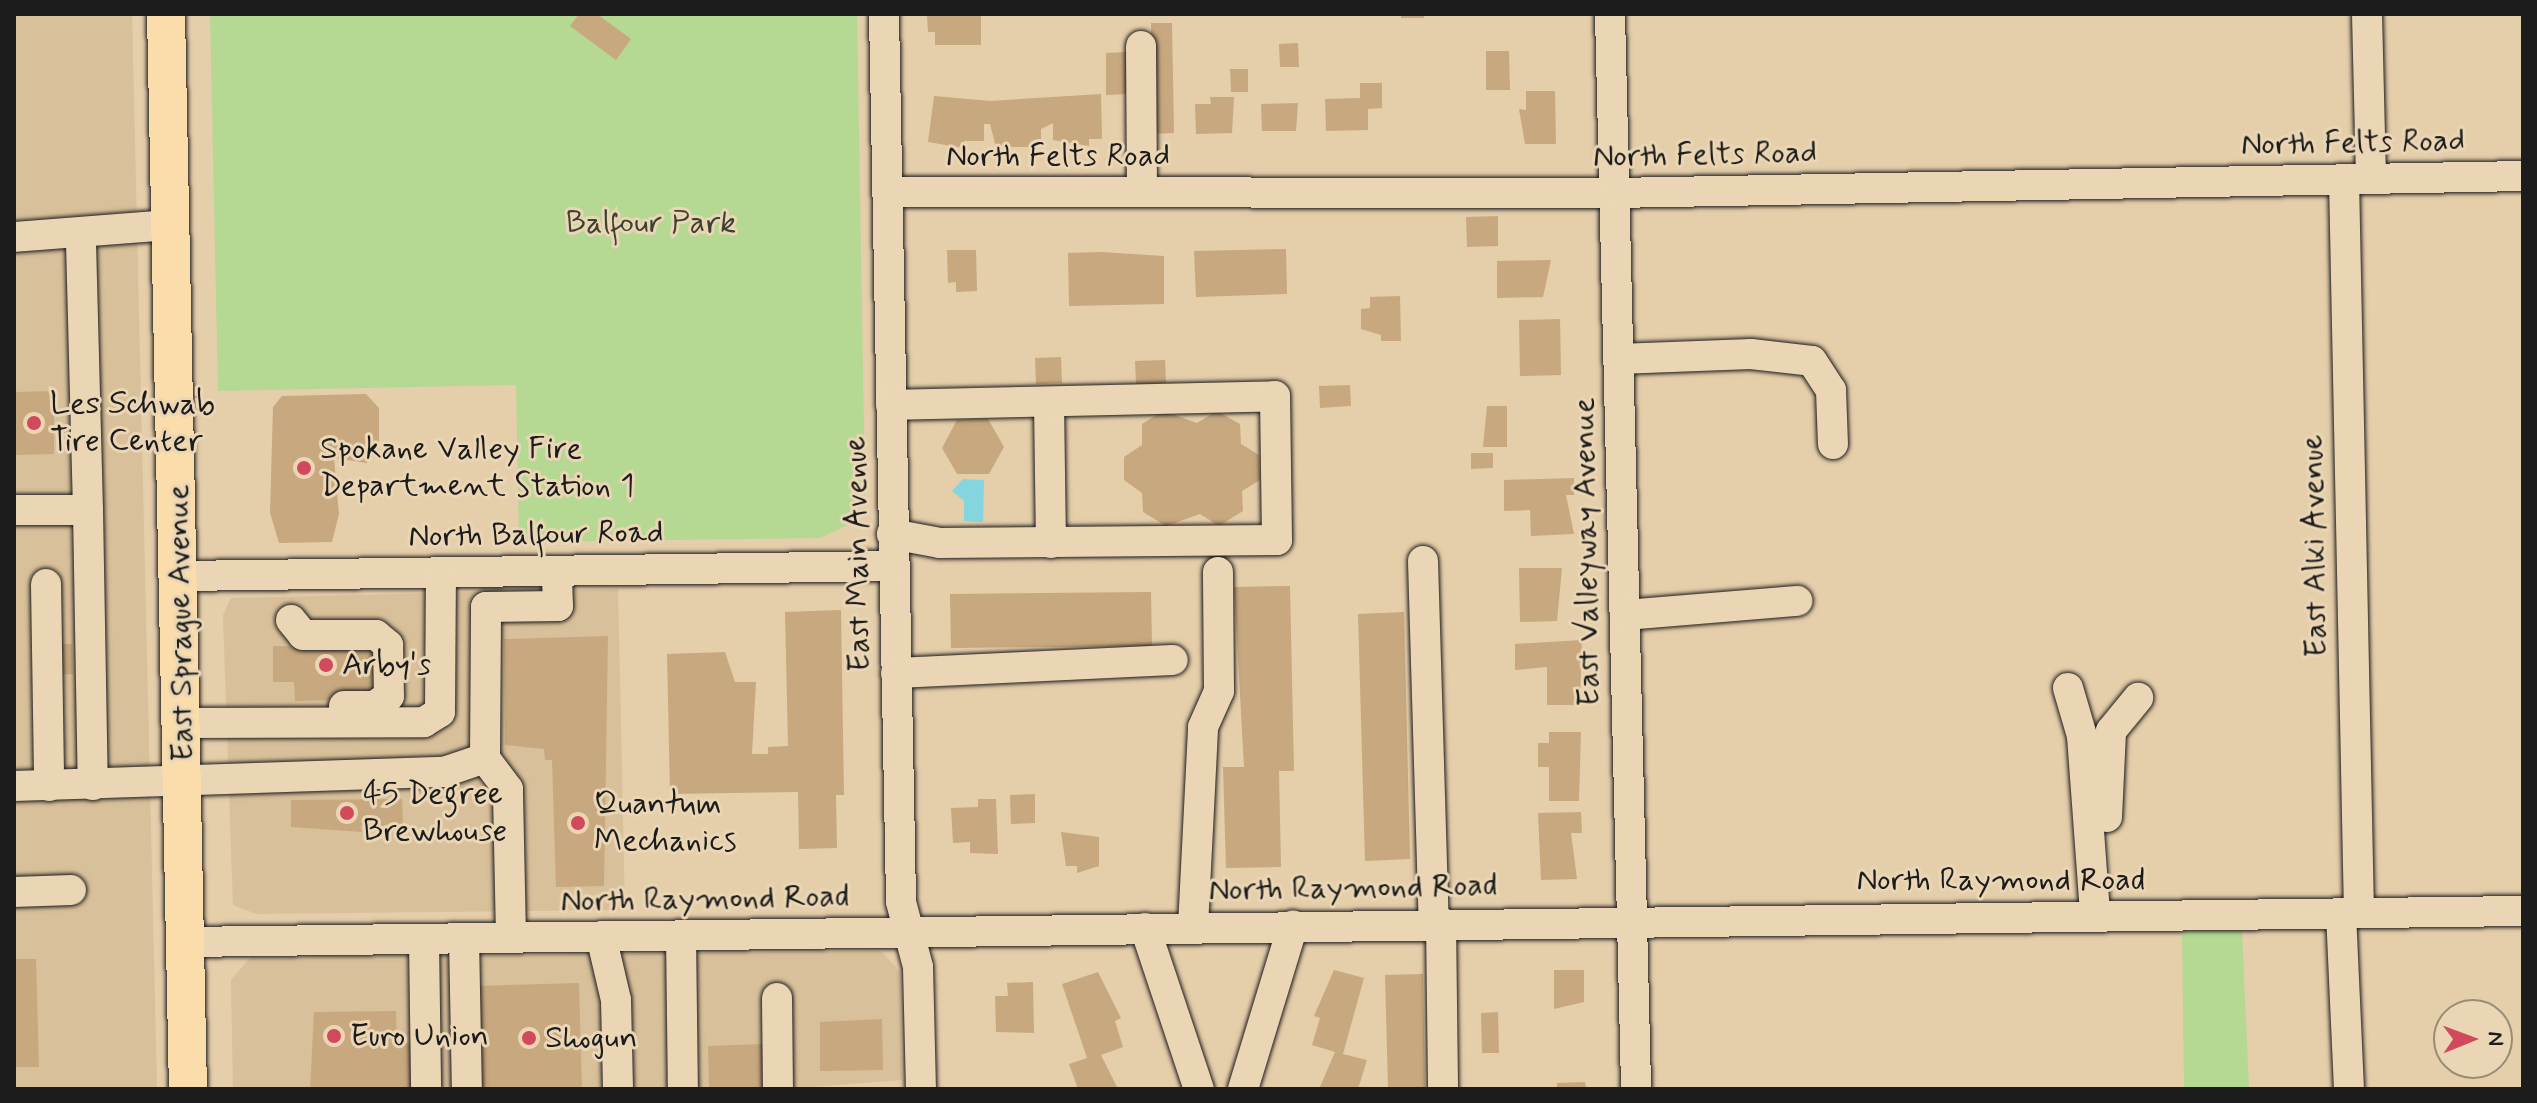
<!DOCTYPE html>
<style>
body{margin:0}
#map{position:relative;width:2537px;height:1103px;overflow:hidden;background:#e5ceaa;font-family:Mynerve,sans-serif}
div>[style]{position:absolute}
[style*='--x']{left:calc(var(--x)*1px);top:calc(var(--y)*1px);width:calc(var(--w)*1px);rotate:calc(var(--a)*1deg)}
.built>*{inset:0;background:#d8c09a}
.green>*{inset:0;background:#b5d893}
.water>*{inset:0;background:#84d5de}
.building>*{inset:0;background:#c8a87e}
.roads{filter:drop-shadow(0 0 2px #1c1c1c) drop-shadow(0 0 2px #1c1c1c)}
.minor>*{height:30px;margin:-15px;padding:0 15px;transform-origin:15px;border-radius:15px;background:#ead6b4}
.major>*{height:38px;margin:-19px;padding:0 19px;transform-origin:19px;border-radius:19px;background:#faddab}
.dots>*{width:22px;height:22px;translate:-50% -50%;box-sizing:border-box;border:4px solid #ead6b4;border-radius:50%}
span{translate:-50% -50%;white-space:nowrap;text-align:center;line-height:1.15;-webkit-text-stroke:6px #ead6b4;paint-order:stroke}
.street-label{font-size:32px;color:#1c1c1c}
.park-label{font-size:32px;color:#3b4234}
.poi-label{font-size:32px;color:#1c1c1c}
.left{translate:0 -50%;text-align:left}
.frame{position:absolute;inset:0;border:16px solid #1c1c1c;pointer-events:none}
.north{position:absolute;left:2433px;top:999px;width:80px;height:80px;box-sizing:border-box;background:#ead6b4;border:2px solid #988c77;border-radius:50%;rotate:89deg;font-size:22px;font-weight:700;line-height:32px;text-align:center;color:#1c1c1c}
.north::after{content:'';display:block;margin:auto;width:28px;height:36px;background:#d1495b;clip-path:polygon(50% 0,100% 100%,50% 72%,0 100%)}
</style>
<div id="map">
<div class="built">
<i style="clip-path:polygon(14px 14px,132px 14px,157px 1089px,14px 1089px)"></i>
<i style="clip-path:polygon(618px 589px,625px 910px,256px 914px,233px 905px,223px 615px,231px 598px)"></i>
<i style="clip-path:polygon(881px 951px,900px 972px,902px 1080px,786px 1089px,233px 1089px,231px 980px,250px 958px)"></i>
</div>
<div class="green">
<i style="clip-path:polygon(210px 14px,857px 14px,865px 494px,856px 521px,820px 538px,519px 542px,516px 385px,218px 391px)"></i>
<i style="clip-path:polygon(2182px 931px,2242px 931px,2249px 1089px,2184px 1089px)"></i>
</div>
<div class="water">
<i style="clip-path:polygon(963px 479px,984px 480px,983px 522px,964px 521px,964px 501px,952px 491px)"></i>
</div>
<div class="building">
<i style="clip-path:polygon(579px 14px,597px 14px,631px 39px,616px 60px,570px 26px)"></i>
<i style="clip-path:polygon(981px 14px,981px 45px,935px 45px,935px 32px,928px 32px,927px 15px)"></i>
<i style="clip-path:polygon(1401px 14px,1424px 14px,1424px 18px,1401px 18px)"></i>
<i style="clip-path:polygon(1151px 23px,1172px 23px,1174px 133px,1153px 134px)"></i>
<i style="clip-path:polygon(1298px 43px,1299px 67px,1280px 67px,1279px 44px)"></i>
<i style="clip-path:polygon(1486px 51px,1509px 51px,1510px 90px,1486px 90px)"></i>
<i style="clip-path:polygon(1128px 52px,1129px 94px,1106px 95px,1106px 53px)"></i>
<i style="clip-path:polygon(1230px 69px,1248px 69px,1248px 92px,1231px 92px)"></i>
<i style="clip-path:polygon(1360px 83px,1382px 83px,1382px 108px,1368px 109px,1368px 130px,1326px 131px,1325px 99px,1360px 98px)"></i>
<i style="clip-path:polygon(1526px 91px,1555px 91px,1556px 144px,1525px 144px,1519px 109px,1526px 110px)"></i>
<i style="clip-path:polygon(1101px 94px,1102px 139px,1089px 139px,1089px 146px,1053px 140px,1053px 123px,1041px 129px,1041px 147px,996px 147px,990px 124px,984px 124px,984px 141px,964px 141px,964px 148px,928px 142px,934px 96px,990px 101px)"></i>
<i style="clip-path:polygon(1210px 97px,1234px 97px,1232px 133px,1196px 134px,1195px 104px,1211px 104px)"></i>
<i style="clip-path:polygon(1298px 103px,1296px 131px,1262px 131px,1261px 104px)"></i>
<i style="clip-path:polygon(1498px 216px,1498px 246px,1467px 247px,1466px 217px)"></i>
<i style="clip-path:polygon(1286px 249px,1287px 294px,1196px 297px,1194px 251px)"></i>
<i style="clip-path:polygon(947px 250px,976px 250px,977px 291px,956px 292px,956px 282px,948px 283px)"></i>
<i style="clip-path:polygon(1101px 252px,1164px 256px,1164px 304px,1069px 306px,1068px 253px)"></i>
<i style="clip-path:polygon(1551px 260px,1543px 297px,1497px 298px,1497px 261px)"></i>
<i style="clip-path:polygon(1400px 296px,1401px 341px,1381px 341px,1381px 335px,1361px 329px,1361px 309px,1370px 308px,1370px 297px)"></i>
<i style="clip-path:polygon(1560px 319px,1561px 375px,1520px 376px,1519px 320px)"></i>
<i style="clip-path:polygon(1061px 357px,1062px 383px,1036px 384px,1035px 358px)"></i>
<i style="clip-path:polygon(1165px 360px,1166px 383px,1136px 384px,1135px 361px)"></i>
<i style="clip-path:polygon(1350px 385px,1351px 406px,1320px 408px,1319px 386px)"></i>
<i style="clip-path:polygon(54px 391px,54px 454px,14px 455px,14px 392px)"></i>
<i style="clip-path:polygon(366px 394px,379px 408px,379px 448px,367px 463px,334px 458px,339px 514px,332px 542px,279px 543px,270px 513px,273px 407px,282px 396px)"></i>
<i style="clip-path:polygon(1487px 406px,1507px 406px,1507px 447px,1483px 447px)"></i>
<i style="clip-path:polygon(1163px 411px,1197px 423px,1217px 411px,1240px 424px,1241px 444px,1259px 455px,1260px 480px,1242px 491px,1243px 511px,1219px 526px,1200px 514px,1166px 526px,1143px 512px,1142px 493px,1124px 480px,1124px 457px,1142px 445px,1142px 424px)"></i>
<i style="clip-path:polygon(988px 419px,1004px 447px,989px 474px,957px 474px,942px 448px,957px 420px)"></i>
<i style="clip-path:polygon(1471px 453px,1493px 453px,1493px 468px,1471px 469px)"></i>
<i style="clip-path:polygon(1574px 478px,1574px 495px,1566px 495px,1574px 534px,1531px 536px,1530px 510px,1504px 511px,1504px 480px)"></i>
<i style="clip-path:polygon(1519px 568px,1562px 568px,1557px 621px,1520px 622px)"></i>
<i style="clip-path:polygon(1290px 586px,1294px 771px,1279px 771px,1281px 867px,1226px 868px,1223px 767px,1244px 767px,1234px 587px)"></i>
<i style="clip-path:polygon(1151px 592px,1152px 646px,951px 648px,950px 594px)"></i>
<i style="clip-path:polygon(841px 610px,844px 795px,836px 795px,837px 848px,799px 849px,798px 792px,670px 794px,667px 654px,725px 652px,735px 682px,756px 682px,752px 754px,768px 754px,768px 747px,788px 746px,785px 612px)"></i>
<i style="clip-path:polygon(1404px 612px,1410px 859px,1365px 861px,1358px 614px)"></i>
<i style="clip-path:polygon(608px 636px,604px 886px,556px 887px,552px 760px,545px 760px,544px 749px,505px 745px,504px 639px)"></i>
<i style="clip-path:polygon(1582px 640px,1580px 705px,1547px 705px,1547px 667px,1515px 670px,1515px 644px)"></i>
<i style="clip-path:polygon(57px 644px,72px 644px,73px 674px,58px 675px)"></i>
<i style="clip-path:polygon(273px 646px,379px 648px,378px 689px,371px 689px,371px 699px,295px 701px,294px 682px,273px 682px)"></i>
<i style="clip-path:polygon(1549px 732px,1581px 732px,1579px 801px,1549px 801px,1549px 767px,1538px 767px,1538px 743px,1549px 743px)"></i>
<i style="clip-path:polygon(1035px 794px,1035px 823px,1011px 824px,1010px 795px)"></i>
<i style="clip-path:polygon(402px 799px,403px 826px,361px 826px,362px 832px,291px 827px,291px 800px)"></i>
<i style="clip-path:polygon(978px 799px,996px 799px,998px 854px,970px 853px,970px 842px,953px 843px,951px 808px,978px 807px)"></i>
<i style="clip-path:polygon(1581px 812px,1582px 833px,1571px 833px,1577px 879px,1541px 880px,1538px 813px)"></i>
<i style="clip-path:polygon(1061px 832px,1099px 837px,1099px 866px,1077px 873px,1077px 866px,1066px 866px)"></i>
<i style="clip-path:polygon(14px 959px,36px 959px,39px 1067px,14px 1067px)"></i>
<i style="clip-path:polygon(1334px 970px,1364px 978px,1343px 1054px,1367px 1060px,1358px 1089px,1319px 1089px,1335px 1052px,1312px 1045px,1320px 1018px,1314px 1016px)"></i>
<i style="clip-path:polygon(1554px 970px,1584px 970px,1584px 1002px,1554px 1009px)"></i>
<i style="clip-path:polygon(1098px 972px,1121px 1018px,1115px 1021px,1123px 1047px,1101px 1055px,1118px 1089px,1078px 1089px,1069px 1064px,1087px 1058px,1062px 984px)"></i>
<i style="clip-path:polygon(1423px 974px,1425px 1089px,1388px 1089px,1385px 975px)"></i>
<i style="clip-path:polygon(1033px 982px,1034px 1033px,996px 1032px,995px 996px,1008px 996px,1007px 983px)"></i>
<i style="clip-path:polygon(579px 983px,582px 1089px,479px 1089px,477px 986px)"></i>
<i style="clip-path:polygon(396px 1011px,397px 1044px,419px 1043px,420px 1089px,310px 1089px,314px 1012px)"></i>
<i style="clip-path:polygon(1498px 1012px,1499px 1053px,1482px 1053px,1481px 1013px)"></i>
<i style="clip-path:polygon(882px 1019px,883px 1070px,820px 1071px,820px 1022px)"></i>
<i style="clip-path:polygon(767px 1044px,768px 1089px,709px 1089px,708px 1046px)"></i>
<i style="clip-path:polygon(1585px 1082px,1586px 1089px,1557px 1089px,1557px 1083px)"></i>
</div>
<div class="roads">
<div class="minor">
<i style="--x:884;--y:14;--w:888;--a:88.9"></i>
<i style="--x:901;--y:902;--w:67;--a:75.3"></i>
<i style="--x:918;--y:967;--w:122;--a:88.6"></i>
<i style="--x:1610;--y:14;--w:1075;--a:88.61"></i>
<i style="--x:2367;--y:14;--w:164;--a:88.6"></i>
<i style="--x:1141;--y:46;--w:146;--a:89.6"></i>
<i style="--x:2344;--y:179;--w:734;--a:88.83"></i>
<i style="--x:888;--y:192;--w:726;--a:0.08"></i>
<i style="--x:1614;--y:193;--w:909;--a:-1.07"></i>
<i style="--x:14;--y:237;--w:157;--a:-4.4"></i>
<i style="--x:1618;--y:359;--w:133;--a:-2.2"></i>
<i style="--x:1751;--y:354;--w:61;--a:6.5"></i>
<i style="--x:1812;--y:361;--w:35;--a:57"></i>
<i style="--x:1831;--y:390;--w:54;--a:87.9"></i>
<i style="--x:1049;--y:402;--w:141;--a:89.2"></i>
<i style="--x:891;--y:405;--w:384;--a:-1.3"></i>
<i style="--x:1275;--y:396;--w:144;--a:89.2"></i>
<i style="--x:1277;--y:540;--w:337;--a:179.5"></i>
<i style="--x:940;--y:543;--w:49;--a:-169.4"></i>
<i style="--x:14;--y:510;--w:74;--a:0"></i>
<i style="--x:88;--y:510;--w:274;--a:-91.5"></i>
<i style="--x:88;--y:510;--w:275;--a:89"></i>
<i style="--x:1423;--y:561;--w:361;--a:88.3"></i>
<i style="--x:181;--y:576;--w:712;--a:-0.8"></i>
<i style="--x:46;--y:584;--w:202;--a:89.1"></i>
<i style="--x:1625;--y:615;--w:173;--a:-4.7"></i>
<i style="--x:291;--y:620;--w:19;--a:51"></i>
<i style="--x:303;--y:635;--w:73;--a:0"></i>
<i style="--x:376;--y:635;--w:16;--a:40"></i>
<i style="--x:388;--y:645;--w:51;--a:88.9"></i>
<i style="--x:389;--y:696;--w:18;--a:146"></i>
<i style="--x:374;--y:706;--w:30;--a:180"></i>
<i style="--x:896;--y:673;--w:277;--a:-2.7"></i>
<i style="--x:2068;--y:688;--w:50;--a:73.7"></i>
<i style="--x:2082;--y:736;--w:179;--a:85.8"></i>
<i style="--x:183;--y:723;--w:241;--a:-0.2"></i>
<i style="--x:424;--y:722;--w:19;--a:-32"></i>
<i style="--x:440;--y:712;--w:139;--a:-89.6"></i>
<i style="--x:14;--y:786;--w:430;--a:-1.9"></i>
<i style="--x:444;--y:772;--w:43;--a:-18.9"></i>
<i style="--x:2107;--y:817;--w:86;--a:-87.3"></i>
<i style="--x:2111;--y:731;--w:43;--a:-50.7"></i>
<i style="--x:14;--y:892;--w:57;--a:-2"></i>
<i style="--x:2341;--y:913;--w:176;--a:87.4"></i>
<i style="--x:1441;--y:922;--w:167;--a:89.3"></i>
<i style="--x:1193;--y:927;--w:200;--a:-87.1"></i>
<i style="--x:1203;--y:727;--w:39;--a:-66"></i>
<i style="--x:1219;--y:691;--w:119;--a:-90.5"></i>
<i style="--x:1145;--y:928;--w:170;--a:71.5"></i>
<i style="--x:681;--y:935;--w:154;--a:89.3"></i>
<i style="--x:601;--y:936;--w:66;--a:76.8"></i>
<i style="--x:616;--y:1000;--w:89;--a:88.7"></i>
<i style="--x:511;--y:937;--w:148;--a:-91.2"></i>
<i style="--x:508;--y:789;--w:39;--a:-127"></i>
<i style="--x:485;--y:758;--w:151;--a:-89.6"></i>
<i style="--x:486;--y:607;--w:72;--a:-0.8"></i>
<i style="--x:558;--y:606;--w:35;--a:-92"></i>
<i style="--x:464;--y:938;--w:151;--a:88.9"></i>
<i style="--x:424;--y:939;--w:150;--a:89.2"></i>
<i style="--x:185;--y:942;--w:2338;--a:-0.76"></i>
<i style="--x:777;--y:998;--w:91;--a:89.4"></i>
<i style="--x:1243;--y:1089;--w:171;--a:-73"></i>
</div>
<div class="major">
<i style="--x:166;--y:14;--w:1075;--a:88.83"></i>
</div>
</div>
<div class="dots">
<i style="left:34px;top:423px;background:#d1495b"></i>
<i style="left:304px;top:468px;background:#d1495b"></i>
<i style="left:326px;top:665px;background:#d1495b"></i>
<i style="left:347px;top:813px;background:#d1495b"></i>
<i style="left:578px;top:823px;background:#d1495b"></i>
<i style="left:334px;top:1036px;background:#d1495b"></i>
<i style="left:529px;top:1038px;background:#d1495b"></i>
</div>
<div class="street-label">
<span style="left:2353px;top:143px;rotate:-1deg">North Felts Road</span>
<span style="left:1705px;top:155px;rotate:-1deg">North Felts Road</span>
<span style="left:1058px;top:156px">North Felts Road</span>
<span style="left:536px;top:535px;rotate:-1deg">North Balfour Road</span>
<span style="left:2315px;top:546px;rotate:-91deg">East Alki Avenue</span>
<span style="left:1587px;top:552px;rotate:-91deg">East Valleyway Avenue</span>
<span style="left:858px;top:554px;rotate:-91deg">East Main Avenue</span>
<span style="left:181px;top:623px;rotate:-91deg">East Sprague Avenue</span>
<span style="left:2001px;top:880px">North Raymond Road</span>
<span style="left:1353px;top:888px;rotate:-1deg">North Raymond Road</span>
<span style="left:705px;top:899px;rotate:-1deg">North Raymond Road</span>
</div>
<div class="park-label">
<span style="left:651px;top:223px">Balfour Park</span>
</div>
<div class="poi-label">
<span class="left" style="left:50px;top:423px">Les Schwab<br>Tire Center</span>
<span class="left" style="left:320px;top:468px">Spokane Valley Fire<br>Department Station 1</span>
<span class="left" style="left:342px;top:665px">Arby's</span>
<span class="left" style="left:363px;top:813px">45 Degree<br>Brewhouse</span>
<span class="left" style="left:594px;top:823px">Quantum<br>Mechanics</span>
<span class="left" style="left:350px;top:1036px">Euro Union</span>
<span class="left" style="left:545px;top:1038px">Shogun</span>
</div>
<div class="frame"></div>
<div class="north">N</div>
</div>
